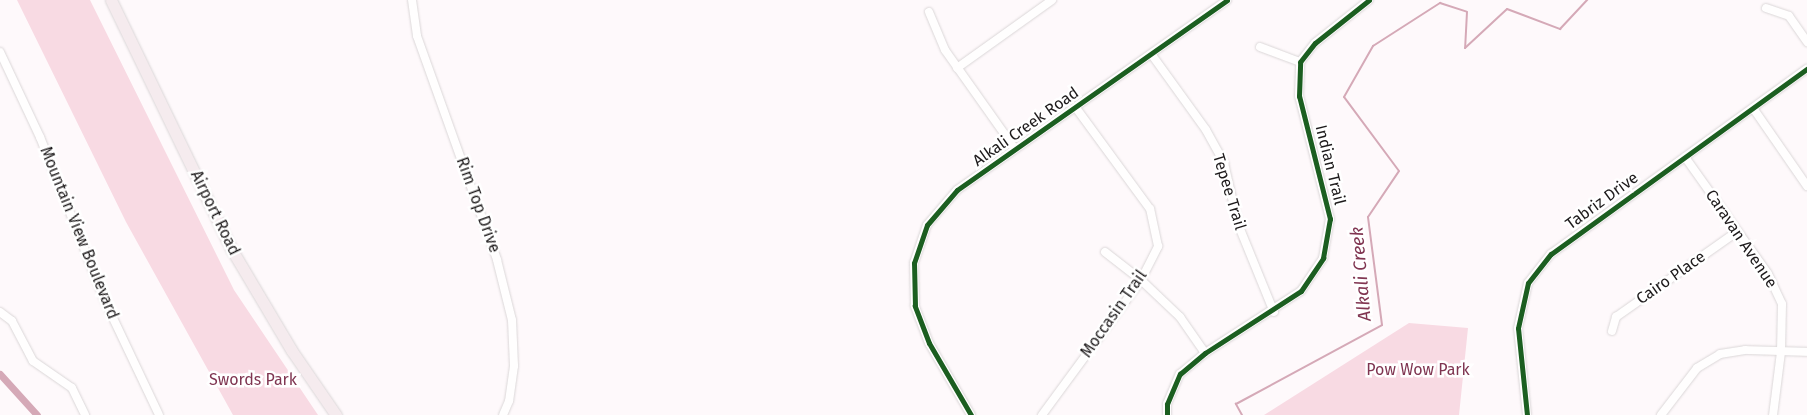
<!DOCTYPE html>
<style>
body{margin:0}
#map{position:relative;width:1807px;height:415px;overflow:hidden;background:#fef9fb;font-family:"Fira Sans",sans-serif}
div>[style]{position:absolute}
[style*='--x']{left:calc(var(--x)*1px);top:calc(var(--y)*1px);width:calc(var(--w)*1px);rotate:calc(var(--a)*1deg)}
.green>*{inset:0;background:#f8dae3}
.stream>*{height:2px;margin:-1px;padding:0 1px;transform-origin:1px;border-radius:1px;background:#d5a9b7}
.canal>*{height:7px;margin:-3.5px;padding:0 3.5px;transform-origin:3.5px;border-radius:3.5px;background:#d5a9b7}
.roads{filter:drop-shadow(0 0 1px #dbd7d8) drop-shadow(0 0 1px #dbd7d8)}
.minor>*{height:8px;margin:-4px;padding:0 4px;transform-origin:4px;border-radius:4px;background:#fffefe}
.highway>*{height:11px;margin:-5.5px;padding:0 5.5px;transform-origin:5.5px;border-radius:5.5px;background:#f5ebee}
.cycleway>*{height:5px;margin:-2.5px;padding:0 2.5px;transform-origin:2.5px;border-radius:2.5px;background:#1b5e20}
span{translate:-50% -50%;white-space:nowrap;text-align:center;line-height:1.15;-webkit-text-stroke:5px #fff;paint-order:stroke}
.street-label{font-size:16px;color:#1d1a1b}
.park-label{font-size:16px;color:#7f3551}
.water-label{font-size:18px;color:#813652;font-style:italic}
</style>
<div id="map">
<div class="green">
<i style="clip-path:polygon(17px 0,90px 0,234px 290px,318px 415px,233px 415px,126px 222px)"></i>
<i style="clip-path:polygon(1409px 323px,1468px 328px,1459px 415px,1264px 415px)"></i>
</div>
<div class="stream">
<i style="--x:1242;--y:415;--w:13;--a:-119"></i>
<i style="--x:1236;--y:404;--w:166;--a:-28.4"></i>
<i style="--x:1382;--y:325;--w:109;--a:-97.4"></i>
<i style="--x:1368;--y:217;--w:55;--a:-56"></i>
<i style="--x:1399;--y:171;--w:92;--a:-126.6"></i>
<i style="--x:1344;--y:97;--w:59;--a:-60.4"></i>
<i style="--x:1373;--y:46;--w:80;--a:-32.7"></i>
<i style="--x:1440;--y:3;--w:28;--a:18"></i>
<i style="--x:1467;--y:12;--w:36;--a:93"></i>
<i style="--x:1465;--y:48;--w:57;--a:-42.9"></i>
<i style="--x:1507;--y:9;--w:57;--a:20.7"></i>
<i style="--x:1560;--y:29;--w:40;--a:-47"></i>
</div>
<div class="canal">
<i style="--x:0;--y:374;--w:55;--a:47.9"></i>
</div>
<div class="roads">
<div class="minor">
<i style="--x:412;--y:0;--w:36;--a:82"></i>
<i style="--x:417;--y:36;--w:238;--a:70.3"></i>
<i style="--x:497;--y:260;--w:62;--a:76"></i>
<i style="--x:512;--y:320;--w:46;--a:87.5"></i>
<i style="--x:514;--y:366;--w:35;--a:98"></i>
<i style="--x:509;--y:401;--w:15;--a:113"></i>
<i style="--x:1766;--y:8;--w:24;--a:19"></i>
<i style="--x:1789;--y:16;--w:32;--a:55"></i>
<i style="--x:929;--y:12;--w:41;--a:67.2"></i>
<i style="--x:945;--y:50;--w:121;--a:54.7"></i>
<i style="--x:1260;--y:47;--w:43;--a:20.6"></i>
<i style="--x:0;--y:52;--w:94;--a:64.8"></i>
<i style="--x:40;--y:137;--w:174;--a:68.4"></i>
<i style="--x:104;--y:299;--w:128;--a:64.6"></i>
<i style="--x:1152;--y:55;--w:92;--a:54.2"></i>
<i style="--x:1206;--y:130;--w:38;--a:61"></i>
<i style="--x:1224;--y:163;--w:63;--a:77.1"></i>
<i style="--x:1238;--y:224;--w:95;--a:67.8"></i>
<i style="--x:957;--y:68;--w:117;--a:-35.6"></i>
<i style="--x:1753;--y:108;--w:95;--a:55.3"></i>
<i style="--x:1685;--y:157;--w:143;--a:54.6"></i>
<i style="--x:1768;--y:274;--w:33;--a:65"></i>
<i style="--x:1782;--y:304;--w:48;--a:91.2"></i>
<i style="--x:1781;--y:352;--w:64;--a:97.2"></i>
<i style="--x:1105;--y:252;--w:46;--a:37.9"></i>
<i style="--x:1141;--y:280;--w:54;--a:43.5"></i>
<i style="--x:1180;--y:317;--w:44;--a:55.2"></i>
<i style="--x:0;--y:312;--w:15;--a:37"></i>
<i style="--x:12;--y:321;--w:45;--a:62.3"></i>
<i style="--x:33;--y:361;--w:47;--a:34.7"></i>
<i style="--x:72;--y:388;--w:30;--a:64"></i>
<i style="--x:1612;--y:331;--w:15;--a:-74"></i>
<i style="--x:1616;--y:317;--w:149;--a:-35.2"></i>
<i style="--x:971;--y:415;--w:83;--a:-120.3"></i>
<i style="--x:929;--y:343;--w:40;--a:-111"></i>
<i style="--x:915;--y:306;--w:43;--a:-91.3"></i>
<i style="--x:914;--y:263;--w:40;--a:-71.1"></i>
<i style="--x:927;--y:225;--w:46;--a:-49.4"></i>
<i style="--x:957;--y:190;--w:330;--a:-35.1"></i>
<i style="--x:1042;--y:415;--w:167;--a:-53.7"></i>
<i style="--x:1141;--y:280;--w:38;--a:-63"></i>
<i style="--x:1158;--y:246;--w:38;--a:-102"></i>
<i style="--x:1150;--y:209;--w:125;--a:-126.2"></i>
<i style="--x:1167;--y:415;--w:11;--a:-90"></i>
<i style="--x:1167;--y:404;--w:33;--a:-67"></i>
<i style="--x:1180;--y:374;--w:33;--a:-40"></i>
<i style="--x:1205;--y:353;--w:114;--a:-32.9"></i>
<i style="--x:1301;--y:291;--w:40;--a:-56"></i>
<i style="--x:1323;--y:258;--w:40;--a:-80"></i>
<i style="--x:1330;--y:219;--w:127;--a:-104.1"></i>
<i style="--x:1299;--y:96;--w:34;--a:-88"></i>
<i style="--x:1300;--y:62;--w:24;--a:-52"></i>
<i style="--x:1315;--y:43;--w:69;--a:-38.5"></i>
<i style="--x:1527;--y:415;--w:87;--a:-95.9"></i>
<i style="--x:1518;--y:328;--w:46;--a:-77.5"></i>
<i style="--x:1528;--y:283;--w:37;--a:-52"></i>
<i style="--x:1551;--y:254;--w:316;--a:-35.9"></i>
<i style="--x:1661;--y:415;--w:59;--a:-52.5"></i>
<i style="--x:1697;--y:368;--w:27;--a:-31"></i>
<i style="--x:1720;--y:354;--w:25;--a:-9"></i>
<i style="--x:1745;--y:350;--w:62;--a:1.8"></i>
</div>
<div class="highway">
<i style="--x:111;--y:0;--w:278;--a:64.2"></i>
<i style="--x:232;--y:250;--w:117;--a:59.3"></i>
<i style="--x:292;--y:351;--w:78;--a:55.5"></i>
</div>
</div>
<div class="cycleway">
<i style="--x:971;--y:415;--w:83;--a:-120.3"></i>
<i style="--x:929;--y:343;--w:40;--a:-111"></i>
<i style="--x:915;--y:306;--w:43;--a:-91.3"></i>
<i style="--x:914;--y:263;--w:40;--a:-71.1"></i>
<i style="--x:927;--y:225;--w:46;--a:-49.4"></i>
<i style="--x:957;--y:190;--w:330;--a:-35.1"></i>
<i style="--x:1167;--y:415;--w:11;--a:-90"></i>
<i style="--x:1167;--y:404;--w:33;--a:-67"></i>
<i style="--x:1180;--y:374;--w:33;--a:-40"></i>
<i style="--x:1205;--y:353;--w:114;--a:-32.9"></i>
<i style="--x:1301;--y:291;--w:40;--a:-56"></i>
<i style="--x:1323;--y:258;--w:40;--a:-80"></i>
<i style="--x:1330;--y:219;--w:127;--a:-104.1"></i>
<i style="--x:1299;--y:96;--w:34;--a:-88"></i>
<i style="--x:1300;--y:62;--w:24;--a:-52"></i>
<i style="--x:1315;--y:43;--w:69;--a:-38.5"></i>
<i style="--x:1527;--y:415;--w:87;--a:-95.9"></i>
<i style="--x:1518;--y:328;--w:46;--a:-77.5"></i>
<i style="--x:1528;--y:283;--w:37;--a:-52"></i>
<i style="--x:1551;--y:254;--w:316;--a:-35.9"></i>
</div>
<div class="street-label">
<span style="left:1026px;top:127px;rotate:-35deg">Alkali Creek Road</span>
<span style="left:1330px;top:165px;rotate:76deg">Indian Trail</span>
<span style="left:1229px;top:192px;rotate:73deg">Tepee Trail</span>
<span style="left:1602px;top:201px;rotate:-36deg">Tabriz Drive</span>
<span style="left:478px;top:205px;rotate:70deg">Rim Top Drive</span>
<span style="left:215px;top:213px;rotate:64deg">Airport Road</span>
<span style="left:79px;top:233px;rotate:68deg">Mountain View Boulevard</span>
<span style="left:1741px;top:239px;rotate:56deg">Caravan Avenue</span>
<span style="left:1671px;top:278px;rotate:-35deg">Cairo Place</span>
<span style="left:1114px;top:314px;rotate:-55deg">Moccasin Trail</span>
</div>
<div class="park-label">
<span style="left:1418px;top:370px">Pow Wow Park</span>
<span style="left:253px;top:380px">Swords Park</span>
</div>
<div class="water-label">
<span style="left:1361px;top:274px;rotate:-95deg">Alkali Creek</span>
</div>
</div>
